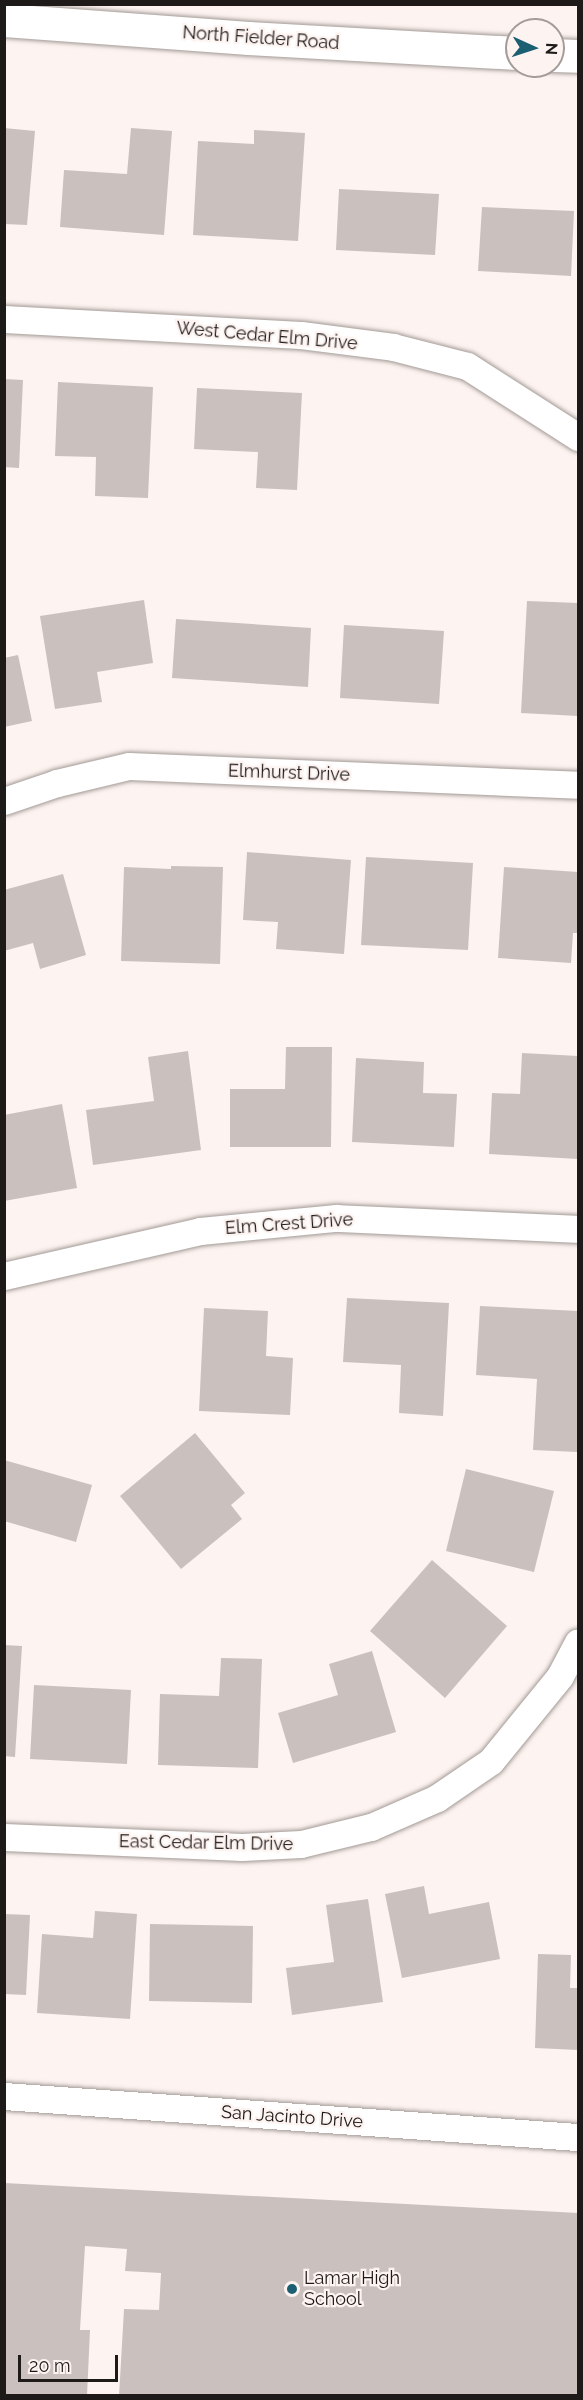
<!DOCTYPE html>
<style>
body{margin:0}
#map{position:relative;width:583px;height:2400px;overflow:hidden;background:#fdf3f0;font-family:Raleway,sans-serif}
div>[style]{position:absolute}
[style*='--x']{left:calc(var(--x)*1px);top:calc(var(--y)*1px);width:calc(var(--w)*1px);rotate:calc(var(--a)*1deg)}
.building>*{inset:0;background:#cac1be}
.roads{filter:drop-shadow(0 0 2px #a29a96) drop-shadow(0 0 2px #a29a96)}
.minor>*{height:27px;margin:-13.5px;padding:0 13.5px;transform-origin:13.5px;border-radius:13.5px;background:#fff}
.secondary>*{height:33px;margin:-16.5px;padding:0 16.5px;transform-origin:16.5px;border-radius:16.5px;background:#fff}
.dots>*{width:16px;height:16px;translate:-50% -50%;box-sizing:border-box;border:3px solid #fdf3f0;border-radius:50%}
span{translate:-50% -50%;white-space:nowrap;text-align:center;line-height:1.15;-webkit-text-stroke:4.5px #fdf3f0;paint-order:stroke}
.street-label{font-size:18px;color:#1d1a19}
.poi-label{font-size:18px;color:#1d1a19}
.left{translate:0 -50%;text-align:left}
.frame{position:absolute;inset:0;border:6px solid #1d1a19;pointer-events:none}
.north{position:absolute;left:505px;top:18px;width:60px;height:60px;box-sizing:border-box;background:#fdf3f0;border:2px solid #a39c9a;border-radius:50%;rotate:93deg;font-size:16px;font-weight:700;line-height:24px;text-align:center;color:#1d1a19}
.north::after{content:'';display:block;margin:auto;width:21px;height:27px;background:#1c5f73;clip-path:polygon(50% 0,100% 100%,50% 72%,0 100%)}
.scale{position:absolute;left:18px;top:2355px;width:100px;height:27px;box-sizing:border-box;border:3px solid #1d1a19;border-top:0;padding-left:8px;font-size:18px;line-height:21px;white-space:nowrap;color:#1d1a19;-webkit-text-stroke:4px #fdf3f0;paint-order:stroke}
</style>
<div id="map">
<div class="building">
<i style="clip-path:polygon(4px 128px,35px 131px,27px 225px,4px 224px)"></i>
<i style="clip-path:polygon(131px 128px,172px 131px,164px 235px,60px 227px,64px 170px,127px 174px)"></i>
<i style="clip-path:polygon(254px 130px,305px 133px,298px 241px,193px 235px,198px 141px,254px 144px)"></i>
<i style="clip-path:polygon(339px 189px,439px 194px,435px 255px,336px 250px)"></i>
<i style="clip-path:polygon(482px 207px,574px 211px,571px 276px,478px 271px)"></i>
<i style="clip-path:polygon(4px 379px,23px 380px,19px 468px,4px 467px)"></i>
<i style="clip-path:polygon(58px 382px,153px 387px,148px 498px,95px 496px,96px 457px,55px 456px)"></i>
<i style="clip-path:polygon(197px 388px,302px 393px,297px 490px,256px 488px,258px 452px,194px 449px)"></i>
<i style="clip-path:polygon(144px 600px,153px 663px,97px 672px,102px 702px,55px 709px,40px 616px)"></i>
<i style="clip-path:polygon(527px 601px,578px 603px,578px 716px,521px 713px)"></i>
<i style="clip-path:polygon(176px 619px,311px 628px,308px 687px,172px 678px)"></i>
<i style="clip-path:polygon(344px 625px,444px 631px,439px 704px,340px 698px)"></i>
<i style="clip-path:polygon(18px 655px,32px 721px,4px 727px,4px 658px)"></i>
<i style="clip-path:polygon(247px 852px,351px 860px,344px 954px,276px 949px,278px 922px,243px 920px)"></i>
<i style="clip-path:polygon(366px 857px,473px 863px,468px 950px,361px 945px)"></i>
<i style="clip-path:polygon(171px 866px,223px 867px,220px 964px,121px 961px,124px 867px,171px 869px)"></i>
<i style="clip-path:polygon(504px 867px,578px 872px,578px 933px,573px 933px,571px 963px,498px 958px)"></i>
<i style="clip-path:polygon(63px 874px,86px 955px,40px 969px,33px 943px,4px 951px,4px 890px)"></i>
<i style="clip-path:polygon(286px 1047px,332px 1047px,331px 1147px,230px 1147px,230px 1089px,285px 1089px)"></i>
<i style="clip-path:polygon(188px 1051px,201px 1150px,93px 1165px,86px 1110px,154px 1101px,148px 1057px)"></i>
<i style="clip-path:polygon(522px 1053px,578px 1056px,578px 1159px,489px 1154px,492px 1093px,520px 1094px)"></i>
<i style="clip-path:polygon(356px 1058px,424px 1062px,423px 1093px,457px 1094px,454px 1147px,352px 1142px)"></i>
<i style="clip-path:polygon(62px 1104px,77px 1188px,4px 1201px,4px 1115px)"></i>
<i style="clip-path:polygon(347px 1298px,449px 1303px,443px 1416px,399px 1413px,401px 1365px,343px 1362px)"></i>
<i style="clip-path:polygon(480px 1306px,578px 1311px,577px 1452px,533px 1450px,537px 1379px,476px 1375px)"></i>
<i style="clip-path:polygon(204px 1308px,268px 1311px,266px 1356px,293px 1358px,290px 1415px,199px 1411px)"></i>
<i style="clip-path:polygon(195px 1433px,245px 1493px,231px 1505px,242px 1519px,181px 1569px,120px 1496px)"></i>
<i style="clip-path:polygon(4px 1460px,92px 1485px,76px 1542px,4px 1521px)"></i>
<i style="clip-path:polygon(466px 1469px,554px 1491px,534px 1572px,446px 1551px)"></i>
<i style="clip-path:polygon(432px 1560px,507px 1626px,445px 1698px,370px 1631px)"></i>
<i style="clip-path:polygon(4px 1645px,22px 1646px,15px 1757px,4px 1756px)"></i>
<i style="clip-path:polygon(372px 1651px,396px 1732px,293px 1763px,278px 1713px,338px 1695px,329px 1664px)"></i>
<i style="clip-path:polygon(221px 1658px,262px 1659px,258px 1768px,158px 1765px,160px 1694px,219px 1696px)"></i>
<i style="clip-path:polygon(34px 1685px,131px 1690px,127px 1764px,30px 1759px)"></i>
<i style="clip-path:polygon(424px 1886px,429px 1914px,489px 1902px,500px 1959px,402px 1978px,385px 1894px)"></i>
<i style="clip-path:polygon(368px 1899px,383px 2002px,292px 2015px,286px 1968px,334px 1962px,326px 1905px)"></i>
<i style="clip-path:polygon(95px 1911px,137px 1914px,130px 2019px,37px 2013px,42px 1934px,93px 1938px)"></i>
<i style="clip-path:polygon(4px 1914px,30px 1915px,26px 1995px,4px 1994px)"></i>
<i style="clip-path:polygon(150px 1924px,253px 1926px,252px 2003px,149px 2001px)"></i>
<i style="clip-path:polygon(538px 1954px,571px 1955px,570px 1988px,578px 1988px,578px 2050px,535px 2048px)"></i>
<i style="clip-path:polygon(4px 2183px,578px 2213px,578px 2396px,119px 2396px,124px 2309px,159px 2310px,161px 2273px,125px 2271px,127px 2249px,85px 2246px,80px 2330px,90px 2330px,87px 2396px,4px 2396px)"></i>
</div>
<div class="roads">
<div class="minor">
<i style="--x:4;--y:319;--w:297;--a:3.1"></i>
<i style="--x:301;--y:335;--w:93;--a:7.4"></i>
<i style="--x:393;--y:347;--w:76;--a:14.4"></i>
<i style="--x:467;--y:366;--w:132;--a:32.6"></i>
<i style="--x:4;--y:801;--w:56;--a:-18.8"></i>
<i style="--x:57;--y:783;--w:74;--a:-13.3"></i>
<i style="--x:129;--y:766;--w:449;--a:2.4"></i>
<i style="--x:4;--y:1276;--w:201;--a:-12.9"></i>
<i style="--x:200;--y:1231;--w:137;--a:-5.5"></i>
<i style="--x:336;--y:1218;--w:242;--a:2.6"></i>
<i style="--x:4;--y:1837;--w:238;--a:2.4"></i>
<i style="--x:242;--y:1847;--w:59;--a:-2.9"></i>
<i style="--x:301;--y:1844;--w:72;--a:-13.7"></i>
<i style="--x:371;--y:1827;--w:72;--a:-23.7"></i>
<i style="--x:437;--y:1798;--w:65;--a:-34.4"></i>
<i style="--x:491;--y:1761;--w:109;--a:-50.9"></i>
<i style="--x:560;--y:1676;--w:38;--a:-62"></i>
<i style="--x:4;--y:2096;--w:575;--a:4.09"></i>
</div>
<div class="secondary">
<i style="--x:4;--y:20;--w:245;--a:4.2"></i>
<i style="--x:248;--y:38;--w:269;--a:3.2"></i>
<i style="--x:553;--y:55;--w:25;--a:2"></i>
</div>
</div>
<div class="dots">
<i style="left:292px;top:2289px;background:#1c5f73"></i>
</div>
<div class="street-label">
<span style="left:261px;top:38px;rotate:4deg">North Fielder Road</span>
<span style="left:267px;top:336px;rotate:5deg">West Cedar Elm Drive</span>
<span style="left:289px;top:773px;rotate:2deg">Elmhurst Drive</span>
<span style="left:289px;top:1224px;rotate:-4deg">Elm Crest Drive</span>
<span style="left:206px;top:1843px;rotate:1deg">East Cedar Elm Drive</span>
<span style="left:292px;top:2117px;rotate:4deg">San Jacinto Drive</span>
</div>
<div class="poi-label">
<span class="left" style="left:304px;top:2289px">Lamar High<br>School</span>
</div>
<div class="frame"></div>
<div class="north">N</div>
<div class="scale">20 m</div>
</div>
